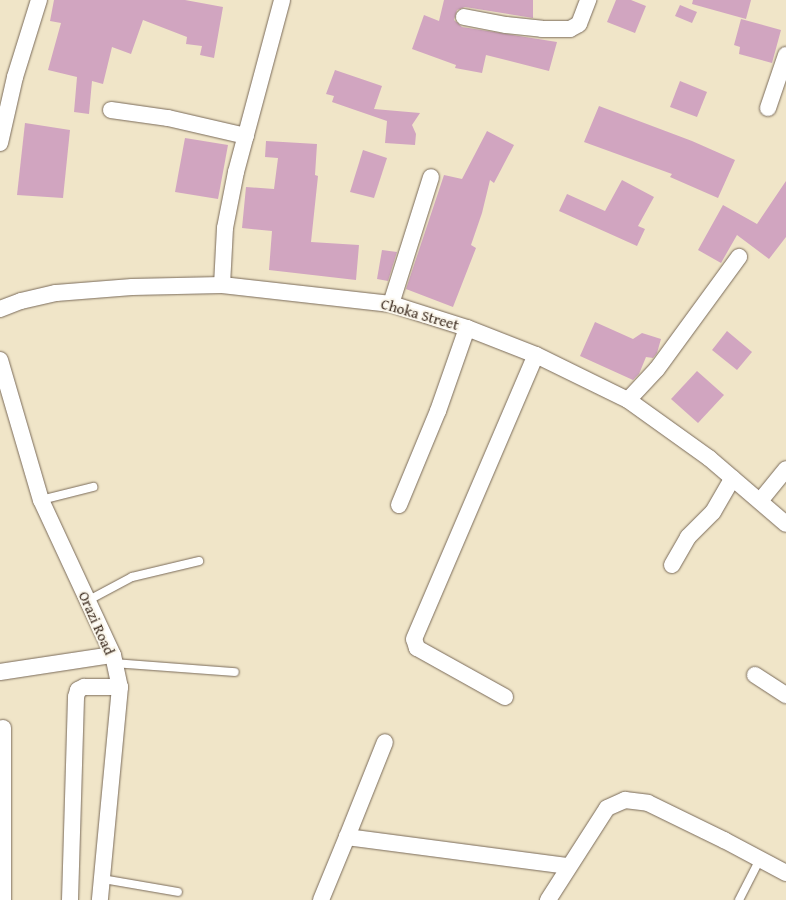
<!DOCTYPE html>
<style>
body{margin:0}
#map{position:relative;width:786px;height:900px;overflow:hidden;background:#f0e5c8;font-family:"Gentium Book Plus",serif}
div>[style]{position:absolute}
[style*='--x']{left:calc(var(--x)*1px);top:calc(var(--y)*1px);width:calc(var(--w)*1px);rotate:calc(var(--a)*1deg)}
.building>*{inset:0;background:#d1a5c0}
.roads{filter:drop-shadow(0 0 1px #7a6b5a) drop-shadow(0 0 1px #7a6b5a)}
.lane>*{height:8px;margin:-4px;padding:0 4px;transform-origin:4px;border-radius:4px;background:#fff}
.street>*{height:16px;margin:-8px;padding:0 8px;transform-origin:8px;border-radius:8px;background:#fff}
span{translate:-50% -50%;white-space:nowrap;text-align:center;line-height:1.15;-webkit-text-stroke:4px #fbf7ec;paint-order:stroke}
.street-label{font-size:15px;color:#3b2a1e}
</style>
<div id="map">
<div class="building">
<i style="clip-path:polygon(54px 0,185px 0,223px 7px,214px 58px,200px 55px,202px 46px,186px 44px,187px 37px,143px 20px,131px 54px,112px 47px,103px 84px,92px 81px,89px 114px,74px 112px,77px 77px,48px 70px,61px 23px,50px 21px)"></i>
<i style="clip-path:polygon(444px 0,533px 0,533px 18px,465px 7px,457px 10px,454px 20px,462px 27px,557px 42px,549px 71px,486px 55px,482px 73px,455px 68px,456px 65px,412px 49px,424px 15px,439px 21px)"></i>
<i style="clip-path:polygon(616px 0,631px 0,646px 6px,635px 33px,607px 22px)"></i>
<i style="clip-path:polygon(693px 0,751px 0,746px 19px,692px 4px)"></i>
<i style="clip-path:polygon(680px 5px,697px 12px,692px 23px,675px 16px)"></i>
<i style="clip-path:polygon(741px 19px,781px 30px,772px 63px,739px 54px,740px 47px,734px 45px)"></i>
<i style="clip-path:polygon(335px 70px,382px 86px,374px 109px,420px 113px,412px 125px,416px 134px,415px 145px,385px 143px,387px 121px,332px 102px,334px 96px,326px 94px)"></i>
<i style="clip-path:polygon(680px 81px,707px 92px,697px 117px,670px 107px)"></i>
<i style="clip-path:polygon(599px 106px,692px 141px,735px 160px,718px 198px,670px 177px,672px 174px,584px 142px)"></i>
<i style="clip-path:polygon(25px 123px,70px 130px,63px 198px,17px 195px)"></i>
<i style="clip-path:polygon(487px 131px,514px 145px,494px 183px,490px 180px,482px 213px,471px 245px,476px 248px,453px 307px,406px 289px,444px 175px,462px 179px)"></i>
<i style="clip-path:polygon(185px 138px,228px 145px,218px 199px,175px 192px)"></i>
<i style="clip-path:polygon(266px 141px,317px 144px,315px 175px,318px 176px,311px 242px,359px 245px,356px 280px,269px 270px,272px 231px,242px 228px,246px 187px,274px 189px,278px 158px,265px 157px)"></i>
<i style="clip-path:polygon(363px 150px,387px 158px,374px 198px,350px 192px)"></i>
<i style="clip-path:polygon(622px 180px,654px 197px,638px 226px,645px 229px,637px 246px,559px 211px,567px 194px,605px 211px)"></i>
<i style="clip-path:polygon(786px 181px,786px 237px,769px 259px,737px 235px,721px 263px,698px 250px,723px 205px,757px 224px)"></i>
<i style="clip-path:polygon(382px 250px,397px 252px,388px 281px,377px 279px)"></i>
<i style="clip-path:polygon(595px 322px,633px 339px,642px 333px,661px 339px,657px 353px,653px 358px,646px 357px,639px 374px,633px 380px,580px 356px)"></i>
<i style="clip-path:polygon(727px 331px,752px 352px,737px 370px,712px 350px)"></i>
<i style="clip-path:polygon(697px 371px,724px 395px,698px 423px,671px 399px)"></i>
</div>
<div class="roads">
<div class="lane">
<i style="--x:41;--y:500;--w:54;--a:-14"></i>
<i style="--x:87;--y:601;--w:51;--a:-28.1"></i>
<i style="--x:132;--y:577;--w:69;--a:-13.4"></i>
<i style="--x:114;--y:663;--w:121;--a:4.3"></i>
<i style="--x:103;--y:879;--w:76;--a:9.8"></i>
<i style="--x:739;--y:900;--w:46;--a:-62.9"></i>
</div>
<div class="street">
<i style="--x:464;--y:17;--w:43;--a:10.8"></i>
<i style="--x:506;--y:25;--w:36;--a:6"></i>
<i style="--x:542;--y:29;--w:28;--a:0"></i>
<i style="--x:570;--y:29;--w:10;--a:-29"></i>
<i style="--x:579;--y:24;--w:26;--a:-69"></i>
<i style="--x:768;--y:108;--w:56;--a:-71.2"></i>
<i style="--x:111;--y:110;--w:58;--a:8"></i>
<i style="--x:168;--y:118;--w:80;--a:13"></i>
<i style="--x:0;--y:143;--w:68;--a:-77.2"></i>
<i style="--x:15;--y:77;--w:81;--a:-72.7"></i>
<i style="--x:222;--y:285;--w:57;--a:-87"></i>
<i style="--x:225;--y:228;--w:57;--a:-78.9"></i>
<i style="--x:236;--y:172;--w:178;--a:-75"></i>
<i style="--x:391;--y:304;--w:133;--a:-72.5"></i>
<i style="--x:0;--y:309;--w:22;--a:-21"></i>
<i style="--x:21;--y:301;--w:36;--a:-13"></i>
<i style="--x:56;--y:293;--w:76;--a:-4.5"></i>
<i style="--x:132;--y:287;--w:90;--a:-1.3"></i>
<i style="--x:222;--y:285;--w:170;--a:6.4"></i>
<i style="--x:391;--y:304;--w:80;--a:17.5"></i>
<i style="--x:467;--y:328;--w:74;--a:21.4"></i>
<i style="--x:536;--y:355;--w:102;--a:26.1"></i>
<i style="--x:628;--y:400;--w:100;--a:35.6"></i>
<i style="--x:709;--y:458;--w:101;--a:40.6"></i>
<i style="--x:0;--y:360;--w:146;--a:73.7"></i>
<i style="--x:41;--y:500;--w:171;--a:65.1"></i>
<i style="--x:113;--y:655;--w:33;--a:78"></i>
<i style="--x:120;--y:687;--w:214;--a:95.4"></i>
<i style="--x:628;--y:400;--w:42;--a:-46.9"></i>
<i style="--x:657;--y:369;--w:139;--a:-53.8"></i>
<i style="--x:760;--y:501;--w:41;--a:-50.9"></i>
<i style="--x:399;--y:505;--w:102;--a:-67.5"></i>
<i style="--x:438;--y:411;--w:88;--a:-70.7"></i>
<i style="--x:672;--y:565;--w:32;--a:-60"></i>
<i style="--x:688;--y:537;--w:35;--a:-45"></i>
<i style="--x:713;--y:512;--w:39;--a:-60"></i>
<i style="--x:0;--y:672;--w:114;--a:-8.6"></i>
<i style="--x:755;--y:675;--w:37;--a:33"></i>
<i style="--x:505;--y:697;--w:101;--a:-150.9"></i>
<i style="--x:417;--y:648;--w:9;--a:-108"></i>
<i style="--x:414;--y:639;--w:309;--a:-66.8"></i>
<i style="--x:347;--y:837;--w:102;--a:-68.2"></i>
<i style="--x:3;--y:900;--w:172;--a:-90"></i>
<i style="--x:70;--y:900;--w:203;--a:-88.3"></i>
<i style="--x:76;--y:697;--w:7;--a:-74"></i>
<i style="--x:78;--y:690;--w:7;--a:-27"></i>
<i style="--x:84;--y:687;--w:36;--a:0"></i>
<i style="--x:321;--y:900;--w:68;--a:-67.6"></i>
<i style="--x:347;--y:837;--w:223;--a:7.5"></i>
<i style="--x:548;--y:900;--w:109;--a:-57.3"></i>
<i style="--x:607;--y:808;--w:20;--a:-24"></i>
<i style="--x:625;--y:800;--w:23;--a:7"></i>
<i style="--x:648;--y:803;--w:85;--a:26"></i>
<i style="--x:724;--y:840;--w:70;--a:28"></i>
</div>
</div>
<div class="street-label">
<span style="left:420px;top:314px;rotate:16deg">Choka Street</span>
<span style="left:97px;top:623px;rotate:66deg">Orazi Road</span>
</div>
</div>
